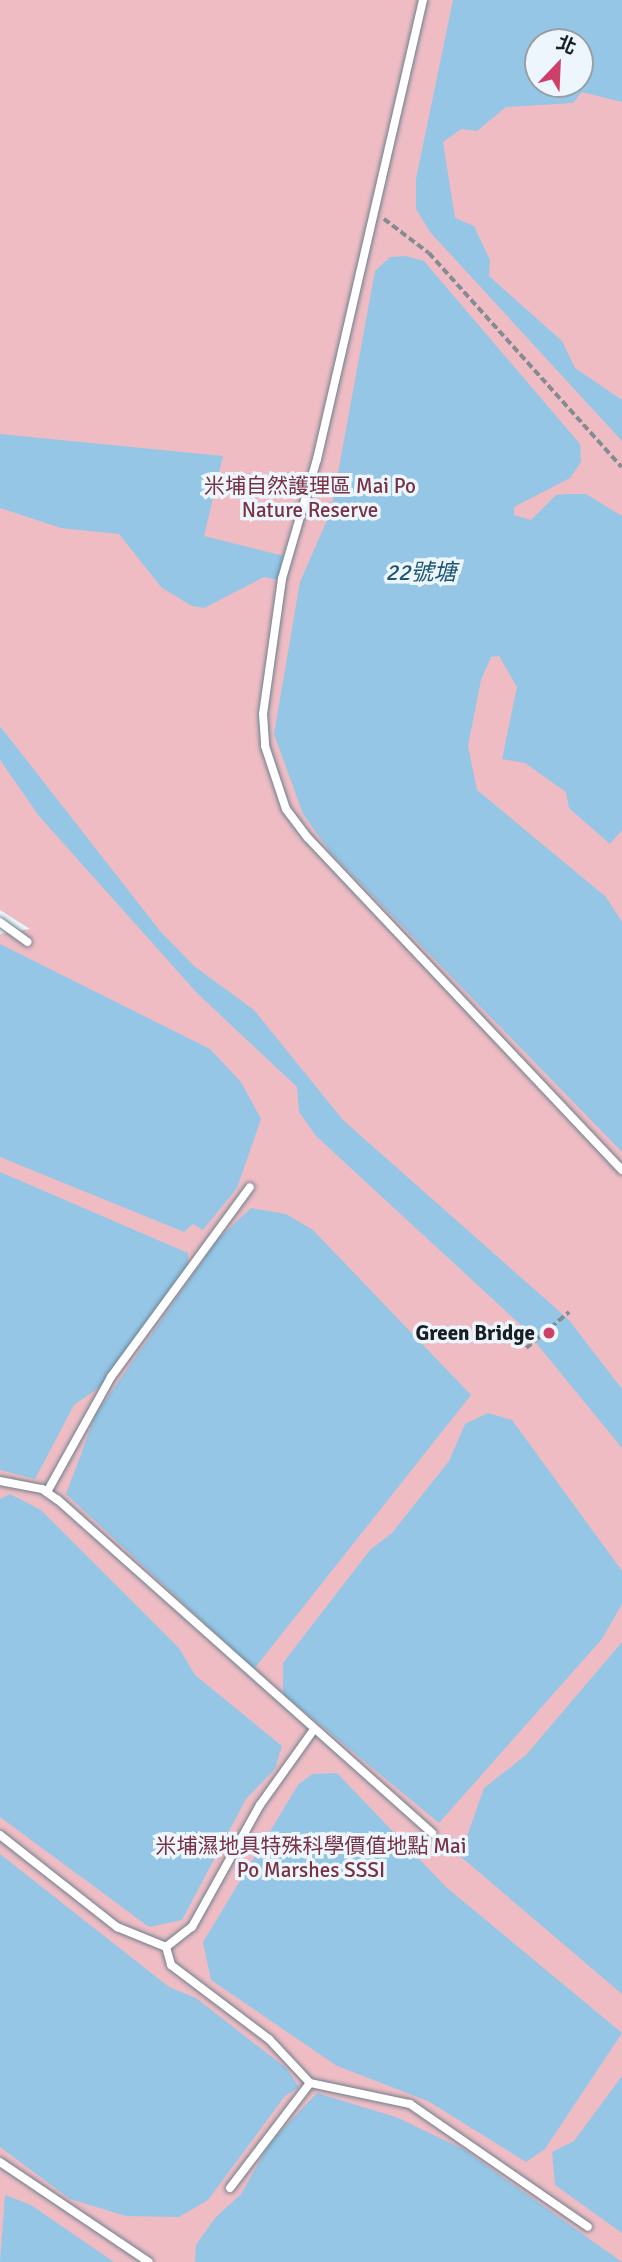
<!DOCTYPE html>
<meta charset="utf-8">
<style>
body{margin:0}
#map{position:relative;width:622px;height:2262px;overflow:hidden;background:#edf6fc;font-family:Signika,"Noto Sans TC",sans-serif}
div>[style]{position:absolute}
[style*='--x']{left:calc(var(--x)*1px);top:calc(var(--y)*1px);width:calc(var(--w)*1px);rotate:calc(var(--a)*1deg)}
.green>*{inset:0;background:#efbcc4}
.water>*{inset:0;background:#95c6e6}
.path>*{height:3.5px;margin-top:-1.75px;transform-origin:0;background:repeating-linear-gradient(90deg,#838c91 0 7px,transparent 0 10.5px)}
.roads{filter:drop-shadow(0 0 2px #6d808d) drop-shadow(0 0 2px #6d808d)}
.lane>*{height:8px;margin:-4px;padding:0 4px;transform-origin:4px;border-radius:4px;background:#fff}
.dots>*{width:19px;height:19px;translate:-50% -50%;box-sizing:border-box;border:4px solid #edf6fc;border-radius:50%}
span{translate:-50% -50%;white-space:nowrap;text-align:center;line-height:1.15;-webkit-text-stroke:7px #edf6fc;paint-order:stroke}
.park-label{font-size:21px;color:#783243}
.poi-label{font-size:21px;color:#182025;font-weight:700}
.right{translate:-100% -50%;text-align:right}
.water-label{font-size:23px;color:#1c5575;font-style:italic}
.north{position:absolute;left:524px;top:28px;width:70px;height:70px;box-sizing:border-box;background:#edf6fc;border:2px solid #98a0a6;border-radius:50%;rotate:23deg;font-size:19px;font-weight:700;line-height:28px;text-align:center;color:#182025}
.north::after{content:'';display:block;margin:auto;width:24px;height:32px;background:#ce4069;clip-path:polygon(50% 0,100% 100%,50% 72%,0 100%)}
</style>
<div id="map">
<div class="green">
<i style="clip-path:polygon(evenodd,0 0,622px 0,622px 2262px,0 2262px,0 934px,30px 929px,0 910px,0 760px,83px 863px,72px 820px,0 726px,0 0,538px 42px,580px 42px,580px 84px,538px 84px,538px 42px)"></i>
</div>
<div class="water">
<i style="clip-path:polygon(evenodd,453px 0,622px 0,622px 102px,582px 92px,573px 103px,506px 107px,477px 131px,461px 129px,443px 142px,455px 218px,474px 226px,490px 260px,489px 276px,562px 341px,575px 368px,622px 400px,622px 441px,430px 232px,416px 209px,416px 179px,453px 0,538px 42px,580px 42px,580px 84px,538px 84px,538px 42px)"></i>
<i style="clip-path:polygon(406px 256px,424px 261px,580px 444px,581px 462px,570px 478px,514px 507px,514px 515px,531px 520px,556px 495px,568px 494px,586px 494px,622px 516px,622px 830px,610px 844px,569px 808px,566px 792px,525px 763px,502px 759px,517px 687px,499px 656px,491px 657px,481px 680px,468px 746px,477px 790px,606px 897px,622px 922px,622px 1152px,331px 853px,303px 814px,274px 734px,300px 582px,331px 511px,375px 271px,390px 257px)"></i>
<i style="clip-path:polygon(0 434px,223px 456px,204px 536px,284px 556px,279px 580px,264px 577px,204px 608px,192px 606px,162px 588px,119px 534px,61px 528px,0 508px)"></i>
<i style="clip-path:polygon(0 726px,160px 931px,194px 966px,254px 1010px,343px 1120px,569px 1320px,622px 1389px,622px 1448px,523px 1327px,316px 1136px,299px 1112px,297px 1087px,197px 993px,39px 816px,0 760px)"></i>
<i style="clip-path:polygon(0 944px,210px 1049px,241px 1082px,261px 1119px,237px 1188px,203px 1230px,193px 1224px,184px 1232px,0 1157px)"></i>
<i style="clip-path:polygon(0 1172px,188px 1253px,188px 1266px,108px 1381px,74px 1405px,35px 1479px,0 1470px)"></i>
<i style="clip-path:polygon(251px 1208px,286px 1214px,313px 1230px,471px 1395px,254px 1669px,66px 1494px,96px 1414px,217px 1240px)"></i>
<i style="clip-path:polygon(488px 1413px,512px 1420px,622px 1571px,622px 1604px,602px 1639px,439px 1823px,283px 1694px,283px 1663px,370px 1550px,392px 1533px,449px 1461px,465px 1424px)"></i>
<i style="clip-path:polygon(10px 1494px,41px 1510px,179px 1648px,195px 1675px,282px 1746px,275px 1769px,246px 1799px,182px 1920px,149px 1927px,0 1817px,0 1499px)"></i>
<i style="clip-path:polygon(622px 1642px,622px 1994px,460px 1856px,484px 1788px,526px 1755px)"></i>
<i style="clip-path:polygon(337px 1773px,446px 1887px,622px 2033px,545px 2149px,526px 2162px,428px 2101px,337px 2066px,211px 1980px,203px 1942px,298px 1785px,312px 1774px)"></i>
<i style="clip-path:polygon(0 1854px,169px 1987px,196px 1998px,286px 2068px,299px 2087px,285px 2096px,208px 2200px,179px 2217px,126px 2216px,70px 2199px,0 2147px)"></i>
<i style="clip-path:polygon(622px 2076px,622px 2233px,555px 2185px,552px 2152px,574px 2141px)"></i>
<i style="clip-path:polygon(317px 2093px,396px 2117px,463px 2149px,622px 2262px,195px 2262px,196px 2245px,215px 2218px,241px 2194px,270px 2143px)"></i>
<i style="clip-path:polygon(5px 2195px,31px 2205px,114px 2262px,0 2262px)"></i>
</div>
<div class="path">
<i style="--x:384;--y:219;--w:56;--a:37.1"></i>
<i style="--x:429;--y:253;--w:288;--a:48"></i>
<i style="--x:526;--y:1348;--w:56;--a:-39.9"></i>
</div>
<div class="roads">
<div class="lane">
<i style="--x:423;--y:0;--w:471;--a:103"></i>
<i style="--x:317;--y:459;--w:125;--a:106.3"></i>
<i style="--x:282;--y:579;--w:136;--a:98"></i>
<i style="--x:263;--y:714;--w:32;--a:86"></i>
<i style="--x:265;--y:746;--w:66;--a:71.6"></i>
<i style="--x:286;--y:809;--w:36;--a:53"></i>
<i style="--x:308;--y:838;--w:457;--a:46.6"></i>
<i style="--x:0;--y:922;--w:34;--a:36"></i>
<i style="--x:0;--y:1481;--w:43;--a:10.8"></i>
<i style="--x:42;--y:1489;--w:19;--a:35"></i>
<i style="--x:58;--y:1500;--w:501;--a:41.68"></i>
<i style="--x:47;--y:1492;--w:132;--a:-60.9"></i>
<i style="--x:111;--y:1377;--w:235;--a:-53.8"></i>
<i style="--x:0;--y:1835;--w:149;--a:38.2"></i>
<i style="--x:117;--y:1927;--w:53;--a:22.2"></i>
<i style="--x:166;--y:1947;--w:33;--a:-38"></i>
<i style="--x:192;--y:1927;--w:140;--a:-60.9"></i>
<i style="--x:260;--y:1805;--w:90;--a:-54.5"></i>
<i style="--x:166;--y:1947;--w:19;--a:74"></i>
<i style="--x:171;--y:1965;--w:123;--a:37.1"></i>
<i style="--x:269;--y:2039;--w:60;--a:47"></i>
<i style="--x:310;--y:2083;--w:132;--a:127.3"></i>
<i style="--x:310;--y:2083;--w:102;--a:11.9"></i>
<i style="--x:410;--y:2104;--w:216;--a:34.6"></i>
<i style="--x:0;--y:2162;--w:179;--a:33.9"></i>
</div>
</div>
<div class="dots">
<i style="left:549px;top:1333px;background:#ce4069"></i>
</div>
<div class="park-label">
<span style="left:310px;top:498px">米埔自然護理區 Mai Po<br>Nature Reserve</span>
<span style="left:311px;top:1858px">米埔濕地具特殊科學價值地點 Mai<br>Po Marshes SSSI</span>
</div>
<div class="poi-label">
<span class="right" style="left:535px;top:1333px">Green Bridge</span>
</div>
<div class="water-label">
<span style="left:421px;top:573px">22號塘</span>
</div>
<div class="north">北</div>
</div>
